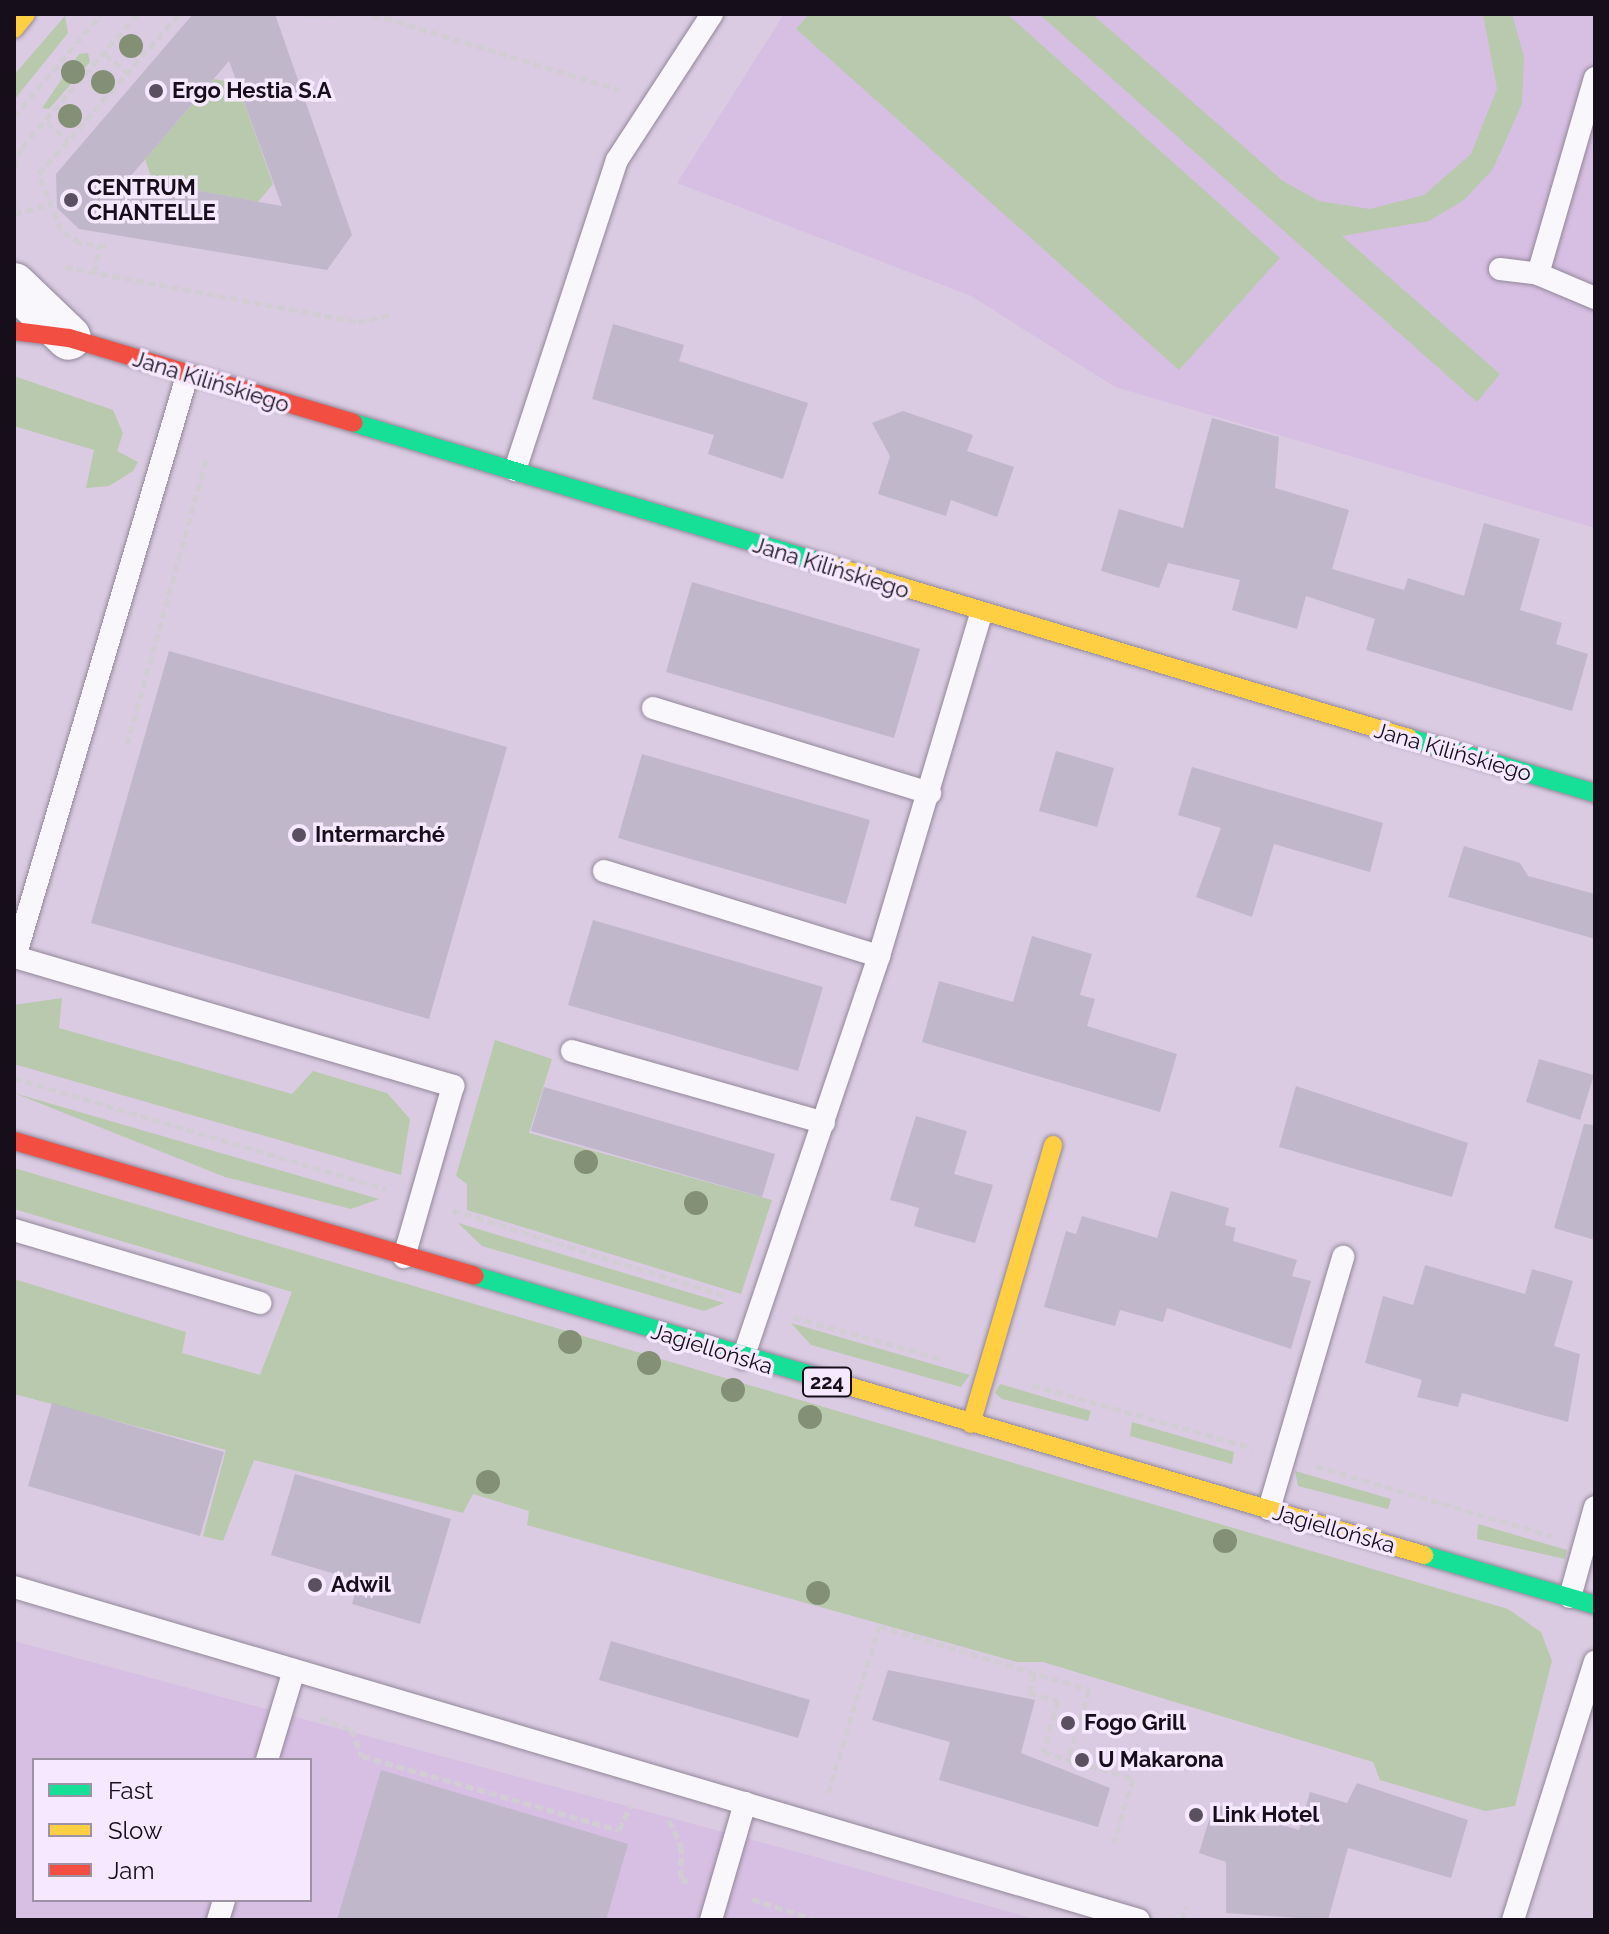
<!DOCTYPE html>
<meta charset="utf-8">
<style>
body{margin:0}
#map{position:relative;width:1609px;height:1934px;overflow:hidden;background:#dacbe2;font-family:Raleway,sans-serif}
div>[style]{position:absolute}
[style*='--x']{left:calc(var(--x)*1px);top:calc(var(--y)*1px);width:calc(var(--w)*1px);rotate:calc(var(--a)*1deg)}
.built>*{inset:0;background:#d7bfe3}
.green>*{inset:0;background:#b8c9ad}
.building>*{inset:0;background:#c0b7cb}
.path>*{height:5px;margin-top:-2.5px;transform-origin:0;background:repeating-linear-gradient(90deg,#d2cdd4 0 8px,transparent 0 12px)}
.roads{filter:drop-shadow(0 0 2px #928799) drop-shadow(0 0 2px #928799)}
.lane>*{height:22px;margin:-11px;padding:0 11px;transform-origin:11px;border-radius:11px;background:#f9f7fb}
.street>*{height:44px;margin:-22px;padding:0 22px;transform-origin:22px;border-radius:22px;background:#f9f7fb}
.fast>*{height:18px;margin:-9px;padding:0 9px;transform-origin:9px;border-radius:9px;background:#16e098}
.slow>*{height:18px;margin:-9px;padding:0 9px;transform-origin:9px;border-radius:9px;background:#ffcf43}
.jam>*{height:18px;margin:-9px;padding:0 9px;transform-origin:9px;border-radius:9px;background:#f24e42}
.trees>*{width:24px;height:24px;margin:-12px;border-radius:50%;background:#839076}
.dots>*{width:22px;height:22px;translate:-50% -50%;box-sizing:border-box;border:4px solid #f6e8fe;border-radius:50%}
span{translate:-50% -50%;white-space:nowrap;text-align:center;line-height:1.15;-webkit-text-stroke:7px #f6e8fe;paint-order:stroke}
.shield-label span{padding:2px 6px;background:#f6e8fe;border:2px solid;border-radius:6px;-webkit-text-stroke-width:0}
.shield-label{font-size:20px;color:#170e1c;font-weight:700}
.poi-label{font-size:22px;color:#170e1c;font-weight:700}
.left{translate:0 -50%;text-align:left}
.street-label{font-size:22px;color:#170e1c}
.frame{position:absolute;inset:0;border:16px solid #170e1c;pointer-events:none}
.legend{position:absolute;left:32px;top:1758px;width:280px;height:144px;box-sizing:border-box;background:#f6e8fe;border:2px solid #9d91a4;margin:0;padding:10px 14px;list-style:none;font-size:24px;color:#170e1c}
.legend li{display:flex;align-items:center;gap:16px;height:40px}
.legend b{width:40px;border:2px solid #9d91a4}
</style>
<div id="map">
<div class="built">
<i style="clip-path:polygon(784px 14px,1595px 14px,1595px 528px,1115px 387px,971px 296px,677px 183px)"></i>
<i style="clip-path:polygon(evenodd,14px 1641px,816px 1857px,1038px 1920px,14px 1920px,14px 1641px,34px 1760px,310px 1760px,310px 1900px,34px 1900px,34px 1760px)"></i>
</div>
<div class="green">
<i style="clip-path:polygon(809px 14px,1007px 14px,1280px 258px,1179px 370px,796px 29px)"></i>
<i style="clip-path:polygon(1039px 14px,1092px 14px,1283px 181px,1319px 201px,1370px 209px,1424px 195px,1471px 154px,1497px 89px,1483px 14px,1512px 14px,1524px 57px,1522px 104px,1493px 169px,1464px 200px,1429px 221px,1342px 236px,1500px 374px,1477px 402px)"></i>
<i style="clip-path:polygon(65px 16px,68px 33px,14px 100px,14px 75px)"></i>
<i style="clip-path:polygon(88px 53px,90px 62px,49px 109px,42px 108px,79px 54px)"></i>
<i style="clip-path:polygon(214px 79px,237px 83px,273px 184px,258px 202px,153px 182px,145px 159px)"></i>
<i style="clip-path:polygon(14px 376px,113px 410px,123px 433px,117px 451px,138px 462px,133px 471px,109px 486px,86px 488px,94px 450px,14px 426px)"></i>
<i style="clip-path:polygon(62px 998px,59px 1028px,292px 1094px,313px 1071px,387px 1093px,410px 1119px,401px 1175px,14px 1064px,14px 1005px)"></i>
<i style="clip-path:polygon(495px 1040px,552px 1059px,529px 1133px,772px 1200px,741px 1294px,467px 1210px,467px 1184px,456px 1176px)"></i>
<i style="clip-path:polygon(14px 1093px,379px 1199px,351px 1209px,225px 1177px)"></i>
<i style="clip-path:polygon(14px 1168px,1508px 1609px,1541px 1632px,1552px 1661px,1515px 1806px,1485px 1811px,1380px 1780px,1373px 1762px,1043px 1662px,1017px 1662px,527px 1525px,529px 1511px,473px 1494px,463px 1513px,254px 1460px,223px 1541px,203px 1536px,226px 1450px,14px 1394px,14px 1279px,186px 1332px,182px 1353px,260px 1375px,292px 1292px,14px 1209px)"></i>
<i style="clip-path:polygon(458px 1223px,724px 1303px,704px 1311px,482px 1246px)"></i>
<i style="clip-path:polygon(791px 1323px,970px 1375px,961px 1387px,811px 1345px)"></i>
<i style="clip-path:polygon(1000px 1384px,1091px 1411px,1088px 1421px,1002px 1399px,995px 1393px)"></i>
<i style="clip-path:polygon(1132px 1422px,1234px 1452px,1232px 1464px,1130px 1436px)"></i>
<i style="clip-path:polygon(1295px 1471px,1391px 1499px,1388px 1509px,1298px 1486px)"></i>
<i style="clip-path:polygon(1478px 1524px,1567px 1550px,1565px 1559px,1477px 1539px)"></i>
</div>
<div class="building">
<i style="clip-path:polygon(evenodd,193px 14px,275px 14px,352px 235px,327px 270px,79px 229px,57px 208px,56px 174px,193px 14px,229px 61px,282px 206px,129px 178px,229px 61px)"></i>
<i style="clip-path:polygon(613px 324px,684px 345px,679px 361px,808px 403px,783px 479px,708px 454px,714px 435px,592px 399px)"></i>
<i style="clip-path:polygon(903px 411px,973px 435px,967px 451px,1014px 467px,997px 517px,951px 500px,946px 516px,878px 494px,890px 456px,872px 423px)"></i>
<i style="clip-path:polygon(1212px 418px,1279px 437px,1275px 488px,1349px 510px,1332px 569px,1404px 590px,1408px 578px,1464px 596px,1484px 523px,1540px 539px,1520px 610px,1562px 623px,1556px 644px,1588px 654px,1572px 711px,1366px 650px,1375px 619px,1306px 596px,1297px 629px,1232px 610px,1240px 580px,1168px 563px,1159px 588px,1101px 571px,1119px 509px,1183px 528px)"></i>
<i style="clip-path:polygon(692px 582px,920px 649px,894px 738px,666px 672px)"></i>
<i style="clip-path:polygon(169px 651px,507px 747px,429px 1019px,91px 923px)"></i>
<i style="clip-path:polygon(1056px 751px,1114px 768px,1097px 827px,1039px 811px)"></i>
<i style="clip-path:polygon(642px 754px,870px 820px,846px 904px,618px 838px)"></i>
<i style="clip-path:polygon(1192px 767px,1383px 823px,1370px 872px,1274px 844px,1252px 917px,1196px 897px,1221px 828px,1178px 815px)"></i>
<i style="clip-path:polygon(1464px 846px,1520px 863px,1528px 876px,1595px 894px,1595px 939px,1448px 897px)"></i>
<i style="clip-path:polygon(593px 920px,823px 987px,798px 1071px,568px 1005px)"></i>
<i style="clip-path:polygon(1032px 936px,1092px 954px,1080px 995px,1095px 999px,1087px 1026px,1177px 1054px,1160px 1112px,922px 1042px,939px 981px,1013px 1002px)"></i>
<i style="clip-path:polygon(1539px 1059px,1594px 1075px,1580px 1120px,1526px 1102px)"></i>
<i style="clip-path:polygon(1296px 1086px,1468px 1143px,1452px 1197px,1279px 1147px)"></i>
<i style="clip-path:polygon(544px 1087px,775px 1154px,762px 1197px,531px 1131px)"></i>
<i style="clip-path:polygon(916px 1116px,967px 1131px,954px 1174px,993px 1185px,975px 1243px,914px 1226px,919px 1208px,890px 1200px)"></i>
<i style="clip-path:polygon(1584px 1124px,1595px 1125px,1595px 1240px,1554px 1228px)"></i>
<i style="clip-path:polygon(1171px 1191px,1229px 1208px,1225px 1225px,1236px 1228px,1233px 1241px,1297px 1260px,1292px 1276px,1311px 1281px,1291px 1349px,1167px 1308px,1163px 1322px,1120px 1310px,1115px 1326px,1044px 1307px,1066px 1231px,1076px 1234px,1082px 1216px,1157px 1238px)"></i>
<i style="clip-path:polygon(1425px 1265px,1525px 1294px,1532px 1269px,1573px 1281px,1554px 1346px,1580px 1354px,1568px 1422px,1462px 1393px,1458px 1407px,1417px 1397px,1422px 1380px,1365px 1363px,1383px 1296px,1413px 1305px)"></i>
<i style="clip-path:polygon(52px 1403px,224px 1452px,200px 1536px,28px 1486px)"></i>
<i style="clip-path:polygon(295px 1474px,451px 1519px,420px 1624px,352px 1604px,359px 1581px,271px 1555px)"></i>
<i style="clip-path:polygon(611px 1641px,810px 1700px,798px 1738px,599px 1680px)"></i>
<i style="clip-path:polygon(888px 1670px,1035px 1700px,1021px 1753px,1110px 1788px,1098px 1827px,939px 1780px,950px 1742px,872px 1720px)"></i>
<i style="clip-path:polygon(381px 1770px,628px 1844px,606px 1920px,337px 1920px)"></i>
<i style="clip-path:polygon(1357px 1783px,1468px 1820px,1451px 1878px,1348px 1848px,1328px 1920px,1226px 1913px,1226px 1862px,1199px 1853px,1214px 1804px,1299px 1830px,1310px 1792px,1347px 1803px)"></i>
</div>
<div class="path">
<i style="--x:302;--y:14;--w:33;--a:0"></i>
<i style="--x:373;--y:14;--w:258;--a:17.1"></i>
<i style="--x:105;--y:54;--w:30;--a:40"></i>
<i style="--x:14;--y:117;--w:135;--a:-49.8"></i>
<i style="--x:47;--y:122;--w:28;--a:41"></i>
<i style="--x:14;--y:167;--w:22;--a:-68"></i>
<i style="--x:22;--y:147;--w:176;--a:-49.2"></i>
<i style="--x:14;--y:202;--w:11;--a:75"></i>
<i style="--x:14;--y:214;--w:35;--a:-15"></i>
<i style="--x:106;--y:246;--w:26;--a:-173"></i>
<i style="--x:80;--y:243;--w:23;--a:-146"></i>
<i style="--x:61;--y:230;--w:60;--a:-111.4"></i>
<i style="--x:39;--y:174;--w:213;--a:-48.8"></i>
<i style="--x:65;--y:267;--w:298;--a:10.6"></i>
<i style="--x:358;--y:322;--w:33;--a:-12"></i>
<i style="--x:95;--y:273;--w:27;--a:-82"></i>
<i style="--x:127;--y:745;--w:299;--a:-74.5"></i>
<i style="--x:14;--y:1078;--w:389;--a:16.6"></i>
<i style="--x:453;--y:1210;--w:286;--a:17.5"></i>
<i style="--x:793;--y:1317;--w:154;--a:15.8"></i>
<i style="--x:1032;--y:1385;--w:230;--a:15.9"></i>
<i style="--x:1316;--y:1466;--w:246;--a:16.5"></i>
<i style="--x:1035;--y:1674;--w:20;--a:108"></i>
<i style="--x:1029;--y:1693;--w:30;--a:15"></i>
<i style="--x:1058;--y:1701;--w:53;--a:106.4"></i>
<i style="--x:1043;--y:1752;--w:94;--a:16.7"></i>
<i style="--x:1133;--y:1779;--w:66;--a:106.8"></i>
<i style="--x:320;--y:1718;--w:33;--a:20"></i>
<i style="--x:351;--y:1729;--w:29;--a:68"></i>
<i style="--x:362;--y:1756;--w:267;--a:16.1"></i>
<i style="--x:619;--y:1830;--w:28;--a:-64"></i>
<i style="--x:828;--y:1793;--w:175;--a:-73"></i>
<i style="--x:879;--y:1626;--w:220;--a:16.9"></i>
<i style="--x:1089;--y:1690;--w:73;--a:106.7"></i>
<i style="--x:669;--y:1820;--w:29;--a:65"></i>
<i style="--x:681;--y:1846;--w:34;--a:90"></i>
<i style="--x:681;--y:1880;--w:7;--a:8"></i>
<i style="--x:752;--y:1899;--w:67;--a:18.2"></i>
<i style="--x:1182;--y:1920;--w:14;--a:-73"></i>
</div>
<div class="roads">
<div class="lane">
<i style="--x:1500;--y:269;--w:38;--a:7"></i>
<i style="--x:1538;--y:274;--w:62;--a:22.8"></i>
<i style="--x:1538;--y:274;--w:204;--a:-73.8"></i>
<i style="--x:187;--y:376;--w:606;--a:106.49"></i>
<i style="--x:15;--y:957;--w:457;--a:16.4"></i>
<i style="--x:453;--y:1086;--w:178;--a:106"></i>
<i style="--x:515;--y:470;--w:326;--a:-71.8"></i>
<i style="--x:617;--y:160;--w:174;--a:-56.9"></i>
<i style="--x:653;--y:708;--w:290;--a:17.1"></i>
<i style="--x:604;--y:871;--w:288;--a:17.2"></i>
<i style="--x:572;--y:1051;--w:262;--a:15.9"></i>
<i style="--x:14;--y:1230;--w:257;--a:16.5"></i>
<i style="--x:743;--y:1358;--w:424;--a:-71.3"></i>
<i style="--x:879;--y:956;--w:357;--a:-73.4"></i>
<i style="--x:1269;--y:1509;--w:263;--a:-73.6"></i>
<i style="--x:14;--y:1587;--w:1173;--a:16.49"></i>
<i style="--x:1570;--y:1597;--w:93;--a:-74.5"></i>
<i style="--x:267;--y:1760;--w:94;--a:-73.3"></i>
<i style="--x:218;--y:1920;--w:21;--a:-73"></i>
<i style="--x:711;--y:1920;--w:122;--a:-73.8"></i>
<i style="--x:1513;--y:1920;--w:271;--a:-72.4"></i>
</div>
<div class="street">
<i style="--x:14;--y:285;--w:76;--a:43.9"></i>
</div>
<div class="fast">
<i style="--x:354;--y:423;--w:503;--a:16.63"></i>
<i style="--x:1409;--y:738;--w:194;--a:16.5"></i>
<i style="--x:475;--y:1276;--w:378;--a:16.4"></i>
<i style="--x:1424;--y:1555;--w:178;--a:16.3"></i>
</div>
<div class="slow">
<i style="--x:14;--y:29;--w:19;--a:-51"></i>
<i style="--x:836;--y:567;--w:598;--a:16.62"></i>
<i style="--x:838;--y:1383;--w:611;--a:16.36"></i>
<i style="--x:971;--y:1424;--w:291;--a:-73.6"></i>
</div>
<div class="jam">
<i style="--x:14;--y:331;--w:55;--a:7.3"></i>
<i style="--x:69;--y:338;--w:297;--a:16.6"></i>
<i style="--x:14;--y:1141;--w:480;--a:16.3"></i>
</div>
</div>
<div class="trees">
<i style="left:131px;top:46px"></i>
<i style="left:73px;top:72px"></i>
<i style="left:103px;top:82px"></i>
<i style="left:70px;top:116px"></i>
<i style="left:586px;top:1162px"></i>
<i style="left:696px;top:1203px"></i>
<i style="left:570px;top:1342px"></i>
<i style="left:649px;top:1363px"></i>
<i style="left:733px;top:1390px"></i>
<i style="left:810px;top:1417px"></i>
<i style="left:488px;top:1482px"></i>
<i style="left:1225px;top:1541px"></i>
<i style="left:818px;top:1593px"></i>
</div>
<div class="dots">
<i style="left:156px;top:91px;background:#5b5061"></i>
<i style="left:71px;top:200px;background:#5b5061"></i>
<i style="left:299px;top:835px;background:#5b5061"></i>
<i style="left:315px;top:1585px;background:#5b5061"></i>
<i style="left:1068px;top:1723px;background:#5b5061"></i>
<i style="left:1082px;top:1760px;background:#5b5061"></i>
<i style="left:1196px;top:1815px;background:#5b5061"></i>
</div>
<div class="shield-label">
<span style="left:827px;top:1382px">224</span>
</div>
<div class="poi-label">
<span class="left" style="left:172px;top:91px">Ergo Hestia S.A</span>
<span class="left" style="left:87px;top:200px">CENTRUM<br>CHANTELLE</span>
<span class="left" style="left:315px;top:835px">Intermarché</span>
<span class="left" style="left:331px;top:1585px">Adwil</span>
<span class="left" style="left:1084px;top:1723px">Fogo Grill</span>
<span class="left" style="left:1098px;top:1760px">U Makarona</span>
<span class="left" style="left:1212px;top:1815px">Link Hotel</span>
</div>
<div class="street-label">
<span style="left:211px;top:382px;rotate:17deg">Jana Kilińskiego</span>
<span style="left:831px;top:568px;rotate:17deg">Jana Kilińskiego</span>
<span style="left:1453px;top:752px;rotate:16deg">Jana Kilińskiego</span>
<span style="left:712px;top:1349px;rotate:17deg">Jagiellońska</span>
<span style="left:1334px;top:1529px;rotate:16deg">Jagiellońska</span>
</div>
<div class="frame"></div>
<ul class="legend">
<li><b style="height:10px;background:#16e098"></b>Fast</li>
<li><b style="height:10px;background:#ffcf43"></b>Slow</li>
<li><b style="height:10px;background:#f24e42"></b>Jam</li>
</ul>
</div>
